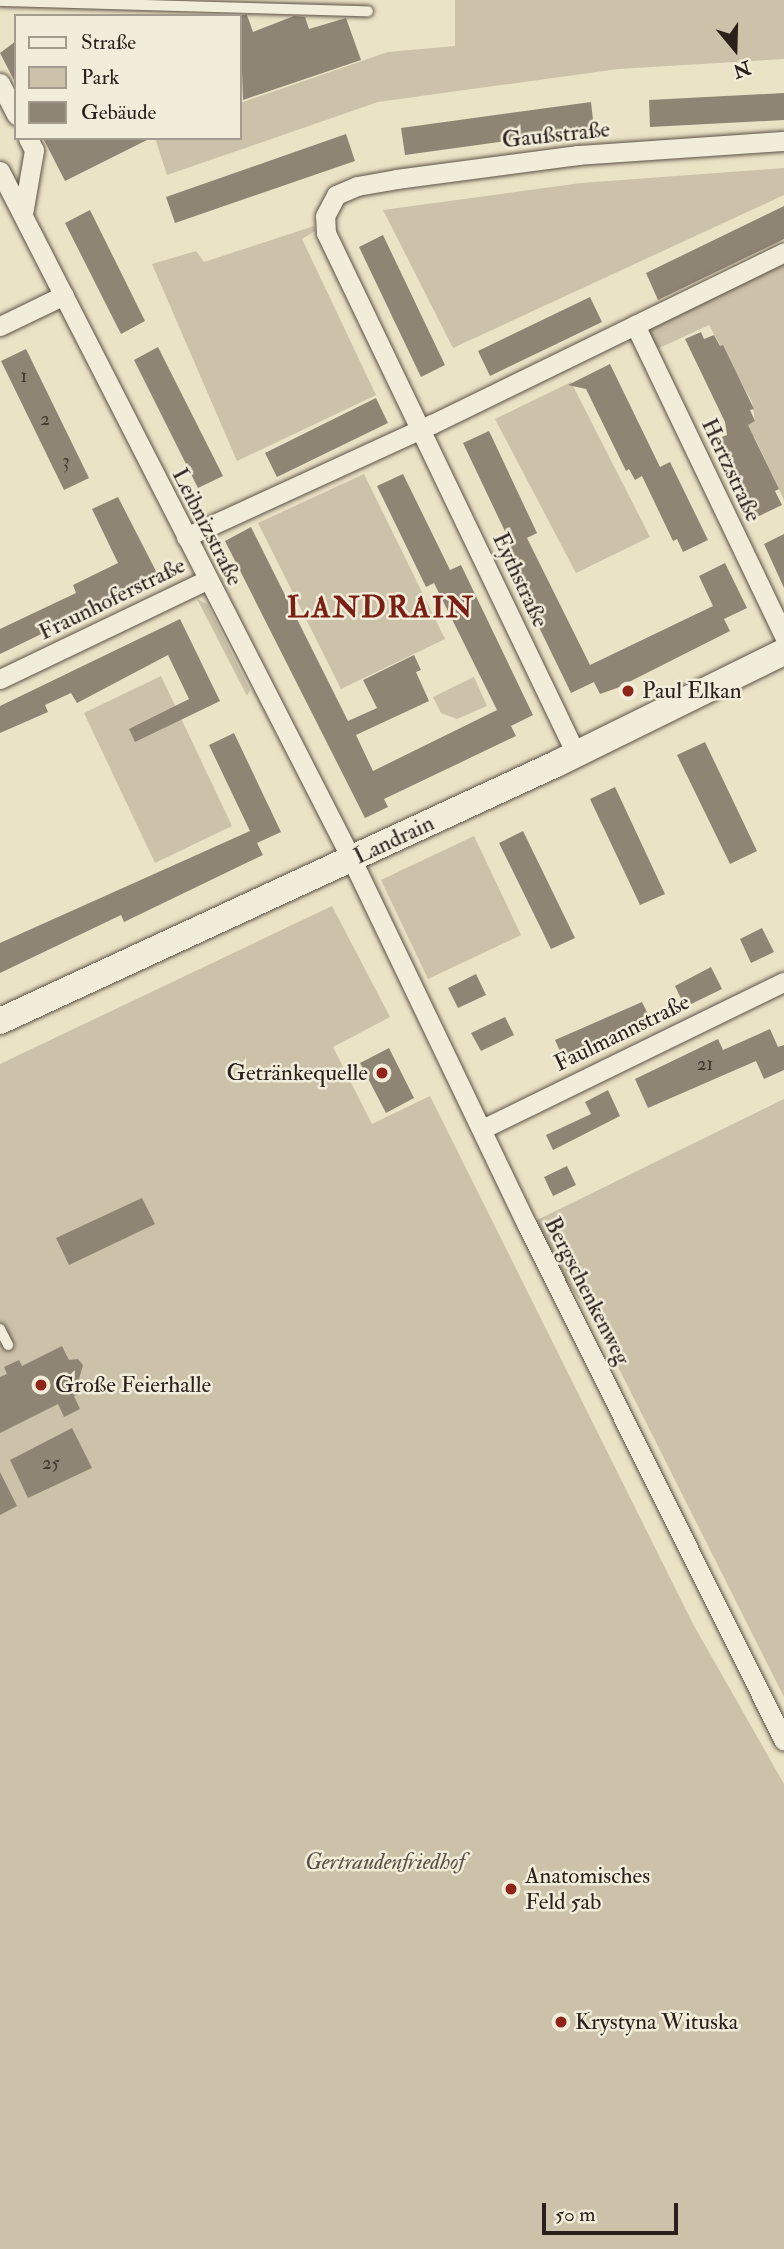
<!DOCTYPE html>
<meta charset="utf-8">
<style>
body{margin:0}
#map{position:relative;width:784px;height:2249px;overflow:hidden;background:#ebe3c6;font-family:"IM FELL Double Pica",serif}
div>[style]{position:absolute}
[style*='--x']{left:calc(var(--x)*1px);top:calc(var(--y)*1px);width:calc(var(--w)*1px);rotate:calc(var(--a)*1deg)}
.green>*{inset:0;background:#cbc2a9}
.building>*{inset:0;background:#8f8574}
.roads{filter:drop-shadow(0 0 2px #5c5146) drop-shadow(0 0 2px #5c5146)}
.lane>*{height:10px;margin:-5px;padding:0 5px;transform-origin:5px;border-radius:5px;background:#f2edda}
.street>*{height:19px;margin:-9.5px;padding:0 9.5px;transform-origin:9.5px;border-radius:9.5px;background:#f2edda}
.secondary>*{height:26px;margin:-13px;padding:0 13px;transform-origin:13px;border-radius:13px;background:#f2edda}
.dots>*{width:19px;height:19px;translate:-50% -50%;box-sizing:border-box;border:4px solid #f2edda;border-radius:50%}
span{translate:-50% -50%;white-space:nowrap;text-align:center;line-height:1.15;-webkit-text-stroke:5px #f2edda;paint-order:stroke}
.number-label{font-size:19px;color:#453932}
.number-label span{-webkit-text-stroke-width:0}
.street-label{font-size:23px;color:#2c201c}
.poi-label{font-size:23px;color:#2c201c}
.left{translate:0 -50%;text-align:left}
.right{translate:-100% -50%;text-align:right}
.park-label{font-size:23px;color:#5c5146;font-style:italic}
.district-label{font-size:30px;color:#7a1f14;font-weight:700;letter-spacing:2px}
.legend{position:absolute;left:14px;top:14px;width:228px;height:126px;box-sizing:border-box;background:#f2edda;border:2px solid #a39b8e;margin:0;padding:9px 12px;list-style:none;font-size:21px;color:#2c201c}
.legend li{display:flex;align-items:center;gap:14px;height:35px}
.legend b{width:35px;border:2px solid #a39b8e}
.north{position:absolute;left:700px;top:14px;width:70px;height:70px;-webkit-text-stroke:5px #f2edda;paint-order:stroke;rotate:161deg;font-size:19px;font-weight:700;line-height:28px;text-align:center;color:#2c201c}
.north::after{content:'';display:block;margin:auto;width:24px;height:32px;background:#2c201c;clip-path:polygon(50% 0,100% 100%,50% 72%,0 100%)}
.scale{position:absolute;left:542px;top:2203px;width:136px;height:32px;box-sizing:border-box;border:4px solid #2c201c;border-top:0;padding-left:9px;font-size:21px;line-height:24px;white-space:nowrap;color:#2c201c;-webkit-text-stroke:5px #f2edda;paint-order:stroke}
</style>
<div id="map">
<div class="green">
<i style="clip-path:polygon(455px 0,784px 0,784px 59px,618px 69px,378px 102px,167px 175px,155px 138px,240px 138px,240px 103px,388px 52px,455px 46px)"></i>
<i style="clip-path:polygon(784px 168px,784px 195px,453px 348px,383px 210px,581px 183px)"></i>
<i style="clip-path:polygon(314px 226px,315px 231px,302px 239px,376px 395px,237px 461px,152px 264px,196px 251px,204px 262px)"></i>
<i style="clip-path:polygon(784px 257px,784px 500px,755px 438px,744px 427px,755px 421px,752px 402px,709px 325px,657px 349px,645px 324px)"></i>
<i style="clip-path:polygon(571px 382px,650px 537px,576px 573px,495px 419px)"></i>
<i style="clip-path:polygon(364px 474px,445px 639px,341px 689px,258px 523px)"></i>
<i style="clip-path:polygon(197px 599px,207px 604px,250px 690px,247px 696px)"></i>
<i style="clip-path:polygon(161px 676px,232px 826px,155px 863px,84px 713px)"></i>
<i style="clip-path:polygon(474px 677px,487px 706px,457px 719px,441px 713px,433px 697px)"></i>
<i style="clip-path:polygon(474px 836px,521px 935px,428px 979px,381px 880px)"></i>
<i style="clip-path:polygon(332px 906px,390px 1017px,333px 1047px,372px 1124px,430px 1096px,693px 1624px,784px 1784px,784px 2249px,0 2249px,0 1064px)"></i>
<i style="clip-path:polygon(784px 1099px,784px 1697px,597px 1325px,527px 1225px)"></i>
</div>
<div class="building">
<i style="clip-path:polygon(240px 15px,247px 15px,253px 32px,294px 16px,305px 17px,309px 29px,346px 18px,361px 60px,243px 100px)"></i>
<i style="clip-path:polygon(16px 41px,16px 84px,0 53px)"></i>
<i style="clip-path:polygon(784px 93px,784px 120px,650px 127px,649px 100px)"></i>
<i style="clip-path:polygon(591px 102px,594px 129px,405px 155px,401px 128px)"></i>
<i style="clip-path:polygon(346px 134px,355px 161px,175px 223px,166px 197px)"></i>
<i style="clip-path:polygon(43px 138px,151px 138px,65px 181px)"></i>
<i style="clip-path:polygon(784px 206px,784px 239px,658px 300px,646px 273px)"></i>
<i style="clip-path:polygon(90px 210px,145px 321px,121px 334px,65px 223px)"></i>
<i style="clip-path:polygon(383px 235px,445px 365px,421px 377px,359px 247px)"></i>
<i style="clip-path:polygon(590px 297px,602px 322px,490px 376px,478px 351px)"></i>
<i style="clip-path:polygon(701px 332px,704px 339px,714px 335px,720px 346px,723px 345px,754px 409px,750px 410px,755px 421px,748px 425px,779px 489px,775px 491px,782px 505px,757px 517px,719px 438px,727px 435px,725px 422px,685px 339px)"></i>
<i style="clip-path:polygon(158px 347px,223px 476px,198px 488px,134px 360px)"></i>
<i style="clip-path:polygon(26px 349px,89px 478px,64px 490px,1px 361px)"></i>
<i style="clip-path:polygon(610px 364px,660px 467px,670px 462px,708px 540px,683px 552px,677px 539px,673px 541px,642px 476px,635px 480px,629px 469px,626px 471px,586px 389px,568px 385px)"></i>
<i style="clip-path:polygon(376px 398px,388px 423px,277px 477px,265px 453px)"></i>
<i style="clip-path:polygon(489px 431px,537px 533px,527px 538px,590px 665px,713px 606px,699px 576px,725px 563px,747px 608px,724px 619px,730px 631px,617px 688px,600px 694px,594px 682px,571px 693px,500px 547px,510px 542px,463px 443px)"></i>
<i style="clip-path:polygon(403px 474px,450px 570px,461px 565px,533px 715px,511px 726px,516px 736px,384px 799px,388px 807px,365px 818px,225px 541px,251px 527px,348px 721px,377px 708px,363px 680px,414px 655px,421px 670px,416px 672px,429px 701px,356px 735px,373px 771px,497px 710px,434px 583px,426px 587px,377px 486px)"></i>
<i style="clip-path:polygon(118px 497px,159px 577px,0 654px,0 629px,76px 593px,73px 585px,118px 563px,92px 509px)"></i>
<i style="clip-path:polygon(784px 534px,784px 588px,764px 544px)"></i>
<i style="clip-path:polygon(180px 619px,220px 701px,135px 742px,129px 729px,189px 699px,168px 655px,77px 703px,71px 693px,45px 705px,48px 712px,0 733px,0 706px)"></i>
<i style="clip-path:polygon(234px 733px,281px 832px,257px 843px,263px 855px,124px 922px,121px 915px,0 973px,0 943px,250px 831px,209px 745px)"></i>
<i style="clip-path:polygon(705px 742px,757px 851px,730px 864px,677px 755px)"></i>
<i style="clip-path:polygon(615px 787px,665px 894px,640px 905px,590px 799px)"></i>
<i style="clip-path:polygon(523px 831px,575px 938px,551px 949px,499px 843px)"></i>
<i style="clip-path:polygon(762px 928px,774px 952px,751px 963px,740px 939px)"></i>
<i style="clip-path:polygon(711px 967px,722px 989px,685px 1007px,675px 986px)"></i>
<i style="clip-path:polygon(476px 974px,486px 995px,458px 1008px,448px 988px)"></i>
<i style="clip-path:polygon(642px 1002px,653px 1024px,566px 1064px,555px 1040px)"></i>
<i style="clip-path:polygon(505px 1017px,514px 1035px,481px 1051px,471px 1033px)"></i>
<i style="clip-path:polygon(770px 1029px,778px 1047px,784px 1045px,784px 1070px,764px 1079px,756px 1061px,648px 1108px,635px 1079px,718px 1039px,723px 1050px)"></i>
<i style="clip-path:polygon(389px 1048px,414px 1098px,386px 1113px,360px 1063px)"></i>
<i style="clip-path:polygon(608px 1090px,620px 1116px,553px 1150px,546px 1135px,591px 1114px,585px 1102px)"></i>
<i style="clip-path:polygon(567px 1166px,576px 1185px,553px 1196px,544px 1177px)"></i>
<i style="clip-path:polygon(142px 1198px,155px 1224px,69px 1265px,56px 1238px)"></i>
<i style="clip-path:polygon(62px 1346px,69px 1360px,78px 1359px,83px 1365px,79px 1379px,85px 1391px,74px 1396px,80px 1409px,64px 1417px,58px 1404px,0 1433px,0 1377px,7px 1374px,4px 1367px,19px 1360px,22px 1366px)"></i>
<i style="clip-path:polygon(72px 1428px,92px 1468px,28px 1498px,10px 1460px)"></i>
<i style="clip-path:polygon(0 1472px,17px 1506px,0 1515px)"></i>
</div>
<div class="roads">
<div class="lane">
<i style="--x:0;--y:1;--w:368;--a:1.6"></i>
<i style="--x:0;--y:1329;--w:18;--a:63"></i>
</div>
<div class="street">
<i style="--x:0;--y:83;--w:36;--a:63"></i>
<i style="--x:0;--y:171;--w:774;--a:62.94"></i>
<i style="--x:352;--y:860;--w:405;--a:64.4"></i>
<i style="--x:527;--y:1225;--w:576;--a:63.52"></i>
<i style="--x:23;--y:214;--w:65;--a:-80.2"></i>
<i style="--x:34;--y:150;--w:13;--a:-117"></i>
<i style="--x:635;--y:325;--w:345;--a:64.4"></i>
<i style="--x:0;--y:326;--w:71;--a:-25.8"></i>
<i style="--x:186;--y:537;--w:271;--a:-24.7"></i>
<i style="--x:432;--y:424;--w:392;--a:-26"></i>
<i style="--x:0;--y:679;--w:229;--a:-25.6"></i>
<i style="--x:576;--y:754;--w:578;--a:-115.63"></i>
<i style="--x:326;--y:233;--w:17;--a:-93"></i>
<i style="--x:325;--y:216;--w:24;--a:-62"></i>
<i style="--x:336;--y:195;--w:23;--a:-23"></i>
<i style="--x:357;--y:186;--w:40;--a:-10"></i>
<i style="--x:396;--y:179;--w:184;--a:-7.5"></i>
<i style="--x:578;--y:155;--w:206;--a:-3.9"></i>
<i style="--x:482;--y:1129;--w:336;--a:-26"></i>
</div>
<div class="secondary">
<i style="--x:0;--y:1021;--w:615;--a:-24.81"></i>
<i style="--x:558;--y:763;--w:252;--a:-26.2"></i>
</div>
</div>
<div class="dots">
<i style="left:628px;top:691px;background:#8f2418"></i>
<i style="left:382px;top:1073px;background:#8f2418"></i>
<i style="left:41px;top:1385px;background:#8f2418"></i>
<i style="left:511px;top:1889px;background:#8f2418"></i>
<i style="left:561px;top:2022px;background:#8f2418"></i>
</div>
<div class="number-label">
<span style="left:24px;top:377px">1</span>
<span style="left:45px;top:420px">2</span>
<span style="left:66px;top:462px">3</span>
<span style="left:705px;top:1065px">21</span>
<span style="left:51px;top:1464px">25</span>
</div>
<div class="street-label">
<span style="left:556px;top:135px;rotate:-6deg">Gaußstraße</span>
<span style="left:731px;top:470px;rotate:65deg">Hertzstraße</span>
<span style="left:207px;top:527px;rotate:63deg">Leibnizstraße</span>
<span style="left:520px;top:580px;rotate:65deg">Eythstraße</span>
<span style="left:112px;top:599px;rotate:-26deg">Fraunhoferstraße</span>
<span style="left:394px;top:840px;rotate:-25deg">Landrain</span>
<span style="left:622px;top:1033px;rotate:-26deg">Faulmannstraße</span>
<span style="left:587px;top:1291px;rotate:63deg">Bergschenkenweg</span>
</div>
<div class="poi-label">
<span class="left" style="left:642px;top:691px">Paul Elkan</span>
<span class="right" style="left:368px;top:1073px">Getränkequelle</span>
<span class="left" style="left:55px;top:1385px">Große Feierhalle</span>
<span class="left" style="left:525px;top:1889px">Anatomisches<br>Feld 5ab</span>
<span class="left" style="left:575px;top:2022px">Krystyna Wituska</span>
</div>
<div class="park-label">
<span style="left:385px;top:1862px">Gertraudenfriedhof</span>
</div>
<div class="district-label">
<span style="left:381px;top:608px">LANDRAIN</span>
</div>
<ul class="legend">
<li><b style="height:9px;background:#f2edda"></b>Straße</li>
<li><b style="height:19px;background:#cbc2a9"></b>Park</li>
<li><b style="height:19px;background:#8f8574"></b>Gebäude</li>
</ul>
<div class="north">N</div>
<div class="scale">50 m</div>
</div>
